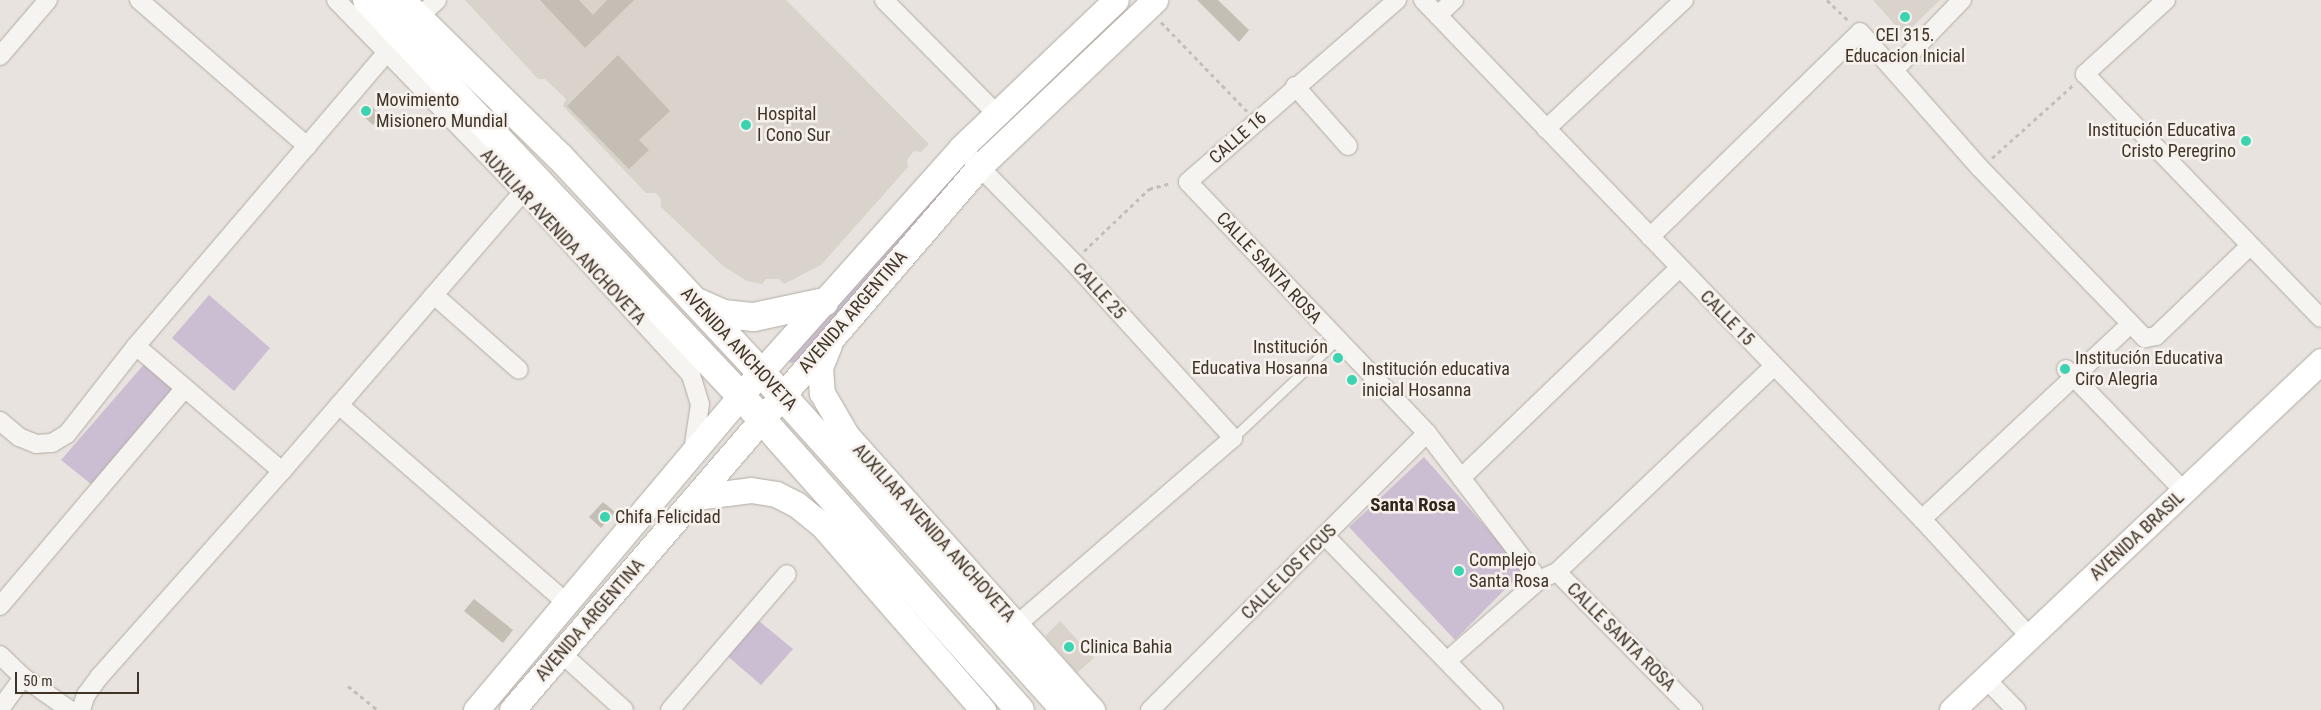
<!DOCTYPE html>
<meta charset="utf-8">
<style>
body{margin:0}
#map{position:relative;width:2321px;height:710px;overflow:hidden;background:#e8e3de;font-family:"Roboto Condensed",sans-serif}
div>[style]{position:absolute}
[style*='--x']{left:calc(var(--x)*1px);top:calc(var(--y)*1px);width:calc(var(--w)*1px);rotate:calc(var(--a)*1deg)}
.built>*{inset:0;background:#dad3cc}
.green>*{inset:0;background:#ccbed2}
.building>*{inset:0;background:#c5beb5}
.path>*{height:3px;margin-top:-1.5px;transform-origin:0;background:repeating-linear-gradient(90deg,#c3beb7 0 4px,transparent 0 8px)}
.roads{filter:drop-shadow(0 0 1px #b2aba3) drop-shadow(0 0 1px #b2aba3)}
.lane>*{height:9px;margin:-4.5px;padding:0 4.5px;transform-origin:4.5px;border-radius:4.5px;background:#f6f4f0}
.street>*{height:18px;margin:-9px;padding:0 9px;transform-origin:9px;border-radius:9px;background:#f6f4f0}
.secondary>*{height:25px;margin:-12.5px;padding:0 12.5px;transform-origin:12.5px;border-radius:12.5px;background:#fff}
.primary>*{height:28px;margin:-14px;padding:0 14px;transform-origin:14px;border-radius:14px;background:#fff}
.dots>*{width:14px;height:14px;translate:-50% -50%;box-sizing:border-box;border:2px solid #f6f1ed;border-radius:50%}
span{translate:-50% -50%;white-space:nowrap;text-align:center;line-height:1.15;-webkit-text-stroke:5px #f6f1ed;paint-order:stroke}
.poi-label{font-size:18px;color:#3f3426}
.left{translate:0 -50%;text-align:left}
.right{translate:-100% -50%;text-align:right}
.street-label{font-size:18px;color:#3f3426}
.neighbourhood-label{font-size:19px;color:#302619;font-weight:700}
.scale{position:absolute;left:15px;top:672px;width:124px;height:22px;box-sizing:border-box;border:2px solid #3f3426;border-top:0;padding-left:6px;font-size:15px;line-height:18px;white-space:nowrap;color:#3f3426;-webkit-text-stroke:4px #f6f1ed;paint-order:stroke}
</style>
<div id="map">
<div class="built">
<i style="clip-path:polygon(465px 0,786px 0,929px 144px,921px 152px,914px 151px,907px 160px,908px 167px,821px 265px,784px 284px,779px 279px,766px 279px,762px 284px,747px 281px,723px 266px,661px 207px,661px 199px,656px 193px,646px 193px,563px 106px,566px 99px,545px 79px,538px 79px)"></i>
<i style="clip-path:polygon(1873px 0,1940px 0,1904px 35px)"></i>
<i style="clip-path:polygon(1060px 621px,1094px 658px,1077px 673px,1045px 636px)"></i>
</div>
<div class="green">
<i style="clip-path:polygon(965px 154px,967px 171px,803px 359px,792px 363px,785px 360px)"></i>
<i style="clip-path:polygon(209px 295px,270px 348px,234px 391px,172px 338px)"></i>
<i style="clip-path:polygon(146px 362px,176px 386px,91px 484px,61px 460px)"></i>
<i style="clip-path:polygon(1424px 457px,1524px 570px,1455px 640px,1349px 527px)"></i>
<i style="clip-path:polygon(747px 611px,793px 649px,761px 685px,717px 647px)"></i>
</div>
<div class="building">
<i style="clip-path:polygon(540px 0,579px 0,593px 15px,607px 0,634px 0,585px 48px)"></i>
<i style="clip-path:polygon(1197px 0,1218px 0,1249px 30px,1239px 42px)"></i>
<i style="clip-path:polygon(618px 55px,670px 111px,639px 140px,649px 150px,629px 169px,567px 106px)"></i>
<i style="clip-path:polygon(368px 104px,381px 115px,373px 125px,360px 113px)"></i>
<i style="clip-path:polygon(603px 502px,615px 512px,601px 528px,589px 517px)"></i>
<i style="clip-path:polygon(474px 599px,513px 630px,503px 643px,464px 611px)"></i>
</div>
<div class="path">
<i style="--x:1827;--y:0;--w:30;--a:44"></i>
<i style="--x:1161;--y:22;--w:124;--a:46"></i>
<i style="--x:1992;--y:158;--w:109;--a:-42"></i>
<i style="--x:1084;--y:251;--w:90;--a:-43.6"></i>
<i style="--x:1149;--y:189;--w:24;--a:-15"></i>
<i style="--x:348;--y:686;--w:38;--a:39"></i>
</div>
<div class="roads">
<div class="lane">
<i style="--x:1233;--y:438;--w:143;--a:-43.3"></i>
</div>
<div class="street">
<i style="--x:139;--y:0;--w:223;--a:41"></i>
<i style="--x:336;--y:0;--w:268;--a:45.8"></i>
<i style="--x:523;--y:192;--w:248;--a:47.4"></i>
<i style="--x:691;--y:375;--w:30;--a:73"></i>
<i style="--x:700;--y:404;--w:48;--a:98.5"></i>
<i style="--x:884;--y:0;--w:161;--a:45.3"></i>
<i style="--x:1397;--y:0;--w:277;--a:139"></i>
<i style="--x:1188;--y:182;--w:347;--a:46.4"></i>
<i style="--x:1427;--y:433;--w:185;--a:52.7"></i>
<i style="--x:1539;--y:580;--w:20;--a:-24"></i>
<i style="--x:1557;--y:572;--w:194;--a:45.4"></i>
<i style="--x:1423;--y:0;--w:720;--a:46.13"></i>
<i style="--x:1922;--y:519;--w:160;--a:47.5"></i>
<i style="--x:2166;--y:0;--w:110;--a:137.6"></i>
<i style="--x:2085;--y:74;--w:339;--a:46"></i>
<i style="--x:1438;--y:15;--w:22;--a:-43"></i>
<i style="--x:418;--y:18;--w:26;--a:-43"></i>
<i style="--x:0;--y:56;--w:74;--a:-49.4"></i>
<i style="--x:1896;--y:68;--w:95;--a:-45.9"></i>
<i style="--x:1295;--y:86;--w:80;--a:48.5"></i>
<i style="--x:1546;--y:129;--w:189;--a:-43.1"></i>
<i style="--x:961;--y:148;--w:160;--a:45.5"></i>
<i style="--x:1073;--y:262;--w:238;--a:47.7"></i>
<i style="--x:1233;--y:438;--w:297;--a:139.2"></i>
<i style="--x:1650;--y:237;--w:293;--a:-44.3"></i>
<i style="--x:1860;--y:32;--w:181;--a:48.6"></i>
<i style="--x:1980;--y:168;--w:237;--a:45.9"></i>
<i style="--x:2145;--y:338;--w:11;--a:-10"></i>
<i style="--x:2156;--y:336;--w:130;--a:-43.8"></i>
<i style="--x:434;--y:295;--w:113;--a:41.4"></i>
<i style="--x:136;--y:346;--w:192;--a:40.6"></i>
<i style="--x:2066;--y:369;--w:170;--a:46"></i>
<i style="--x:339;--y:405;--w:301;--a:41"></i>
<i style="--x:0;--y:421;--w:25;--a:40"></i>
<i style="--x:19;--y:437;--w:18;--a:22"></i>
<i style="--x:36;--y:444;--w:16;--a:-4"></i>
<i style="--x:52;--y:443;--w:17;--a:-31"></i>
<i style="--x:67;--y:434;--w:112;--a:-51.9"></i>
<i style="--x:136;--y:346;--w:387;--a:-49.5"></i>
<i style="--x:1461;--y:478;--w:303;--a:-43.9"></i>
<i style="--x:1922;--y:519;--w:284;--a:-43.1"></i>
<i style="--x:1326;--y:537;--w:241;--a:45.8"></i>
<i style="--x:1557;--y:572;--w:299;--a:-43.5"></i>
<i style="--x:0;--y:606;--w:286;--a:-49.7"></i>
<i style="--x:561;--y:653;--w:85;--a:42.1"></i>
<i style="--x:0;--y:655;--w:32;--a:44"></i>
<i style="--x:23;--y:677;--w:57;--a:35.1"></i>
<i style="--x:1448;--y:660;--w:121;--a:-41.3"></i>
<i style="--x:1985;--y:678;--w:45;--a:45.9"></i>
<i style="--x:0;--y:709;--w:39;--a:-54"></i>
<i style="--x:81;--y:710;--w:16;--a:-72"></i>
<i style="--x:86;--y:695;--w:24;--a:-54"></i>
<i style="--x:100;--y:676;--w:274;--a:-48.4"></i>
<i style="--x:282;--y:471;--w:369;--a:-49.2"></i>
<i style="--x:670;--y:710;--w:179;--a:-49.3"></i>
<i style="--x:1150;--y:710;--w:392;--a:-45"></i>
</div>
<div class="secondary">
<i style="--x:829;--y:345;--w:24;--a:112"></i>
<i style="--x:820;--y:367;--w:26;--a:86"></i>
<i style="--x:822;--y:393;--w:50;--a:59.8"></i>
<i style="--x:847;--y:436;--w:368;--a:48.2"></i>
<i style="--x:695;--y:497;--w:56;--a:-7.1"></i>
<i style="--x:751;--y:490;--w:25;--a:9"></i>
<i style="--x:776;--y:494;--w:22;--a:27"></i>
<i style="--x:796;--y:504;--w:35;--a:39"></i>
<i style="--x:823;--y:526;--w:244;--a:49"></i>
<i style="--x:476;--y:710;--w:442;--a:-49.9"></i>
<i style="--x:761;--y:372;--w:300;--a:-48.2"></i>
<i style="--x:961;--y:148;--w:214;--a:-43.7"></i>
<i style="--x:512;--y:710;--w:716;--a:-49.3"></i>
<i style="--x:979;--y:167;--w:243;--a:-43.5"></i>
<i style="--x:1952;--y:710;--w:508;--a:-43.4"></i>
</div>
<div class="primary">
<i style="--x:367;--y:0;--w:545;--a:46.64"></i>
<i style="--x:741;--y:396;--w:420;--a:48.4"></i>
<i style="--x:400;--y:0;--w:224;--a:44.5"></i>
<i style="--x:560;--y:157;--w:336;--a:47"></i>
<i style="--x:789;--y:403;--w:413;--a:48"></i>
<i style="--x:699;--y:303;--w:27;--a:24"></i>
<i style="--x:724;--y:314;--w:30;--a:6"></i>
<i style="--x:754;--y:317;--w:72;--a:-12.1"></i>
</div>
</div>
<div class="dots">
<i style="left:1905px;top:17px;background:#3cd3b0"></i>
<i style="left:366px;top:111px;background:#3cd3b0"></i>
<i style="left:746px;top:125px;background:#3cd3b0"></i>
<i style="left:2246px;top:141px;background:#3cd3b0"></i>
<i style="left:1338px;top:358px;background:#3cd3b0"></i>
<i style="left:2065px;top:369px;background:#3cd3b0"></i>
<i style="left:1352px;top:380px;background:#3cd3b0"></i>
<i style="left:605px;top:517px;background:#3cd3b0"></i>
<i style="left:1459px;top:571px;background:#3cd3b0"></i>
<i style="left:1069px;top:647px;background:#3cd3b0"></i>
</div>
<div class="poi-label">
<span style="left:1905px;top:46px">CEI 315.<br>Educacion Inicial</span>
<span class="left" style="left:376px;top:111px">Movimiento<br>Misionero Mundial</span>
<span class="left" style="left:757px;top:125px">Hospital<br>I Cono Sur</span>
<span class="right" style="left:2236px;top:141px">Institución Educativa<br>Cristo Peregrino</span>
<span class="right" style="left:1328px;top:358px">Institución<br>Educativa Hosanna</span>
<span class="left" style="left:2075px;top:369px">Institución Educativa<br>Ciro Alegria</span>
<span class="left" style="left:1362px;top:380px">Institución educativa<br>inicial Hosanna</span>
<span class="left" style="left:615px;top:517px">Chifa Felicidad</span>
<span class="left" style="left:1469px;top:571px">Complejo<br>Santa Rosa</span>
<span class="left" style="left:1080px;top:647px">Clinica Bahia</span>
</div>
<div class="street-label">
<span style="left:1238px;top:138px;rotate:-41deg">CALLE 16</span>
<span style="left:563px;top:237px;rotate:47deg">AUXILIAR AVENIDA ANCHOVETA</span>
<span style="left:1269px;top:268px;rotate:47deg">CALLE SANTA ROSA</span>
<span style="left:1099px;top:291px;rotate:48deg">CALLE 25</span>
<span style="left:853px;top:312px;rotate:-49deg">AVENIDA ARGENTINA</span>
<span style="left:1727px;top:318px;rotate:46deg">CALLE 15</span>
<span style="left:739px;top:349px;rotate:47deg">AVENIDA ANCHOVETA</span>
<span style="left:934px;top:533px;rotate:48deg">AUXILIAR AVENIDA ANCHOVETA</span>
<span style="left:2137px;top:536px;rotate:-43deg">AVENIDA BRASIL</span>
<span style="left:1289px;top:572px;rotate:-45deg">CALLE LOS FICUS</span>
<span style="left:590px;top:620px;rotate:-49deg">AVENIDA ARGENTINA</span>
<span style="left:1621px;top:637px;rotate:45deg">CALLE SANTA ROSA</span>
</div>
<div class="neighbourhood-label">
<span style="left:1413px;top:505px">Santa Rosa</span>
</div>
<div class="scale">50 m</div>
</div>
